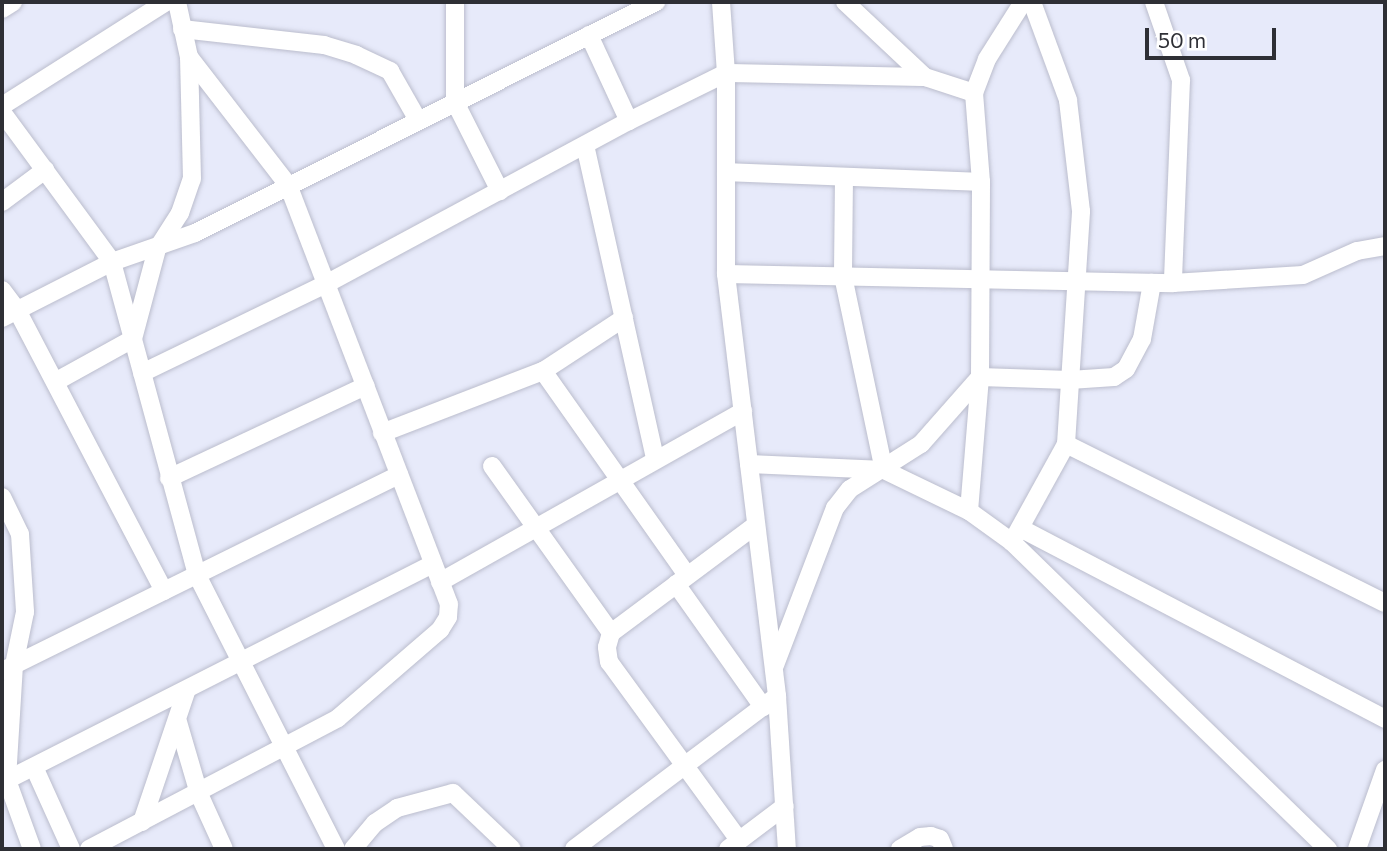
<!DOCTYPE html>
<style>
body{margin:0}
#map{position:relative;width:1387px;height:851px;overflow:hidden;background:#e7eafa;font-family:Commissioner,sans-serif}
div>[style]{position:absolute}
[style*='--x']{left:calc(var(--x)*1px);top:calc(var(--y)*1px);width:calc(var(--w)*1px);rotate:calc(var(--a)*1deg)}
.roads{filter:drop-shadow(0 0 2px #bbbdcd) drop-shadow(0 0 2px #bbbdcd)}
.minor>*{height:18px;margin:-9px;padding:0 9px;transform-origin:9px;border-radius:9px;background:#fff}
span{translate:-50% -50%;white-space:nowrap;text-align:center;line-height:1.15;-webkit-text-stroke:6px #fff;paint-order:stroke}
.frame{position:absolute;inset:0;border:4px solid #2e2f35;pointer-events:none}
.scale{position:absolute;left:1145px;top:28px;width:131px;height:32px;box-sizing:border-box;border:4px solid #2e2f35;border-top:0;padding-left:9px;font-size:21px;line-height:24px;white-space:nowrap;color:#2e2f35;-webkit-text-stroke:5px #fff;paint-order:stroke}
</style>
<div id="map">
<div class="roads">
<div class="minor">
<i style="--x:455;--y:2;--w:100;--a:90"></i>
<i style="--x:455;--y:102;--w:100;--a:63.2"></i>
<i style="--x:721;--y:2;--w:71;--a:86"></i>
<i style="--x:726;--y:73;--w:201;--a:90"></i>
<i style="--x:726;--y:274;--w:425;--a:83.1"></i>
<i style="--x:777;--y:696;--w:153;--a:86.3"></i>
<i style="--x:845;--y:2;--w:110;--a:43.2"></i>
<i style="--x:925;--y:77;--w:52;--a:18.1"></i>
<i style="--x:1154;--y:2;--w:83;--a:70.9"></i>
<i style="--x:1181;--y:80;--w:203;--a:92.3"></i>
<i style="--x:2;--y:9;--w:13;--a:-32"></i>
<i style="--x:182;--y:29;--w:143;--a:6.4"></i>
<i style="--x:324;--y:45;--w:34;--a:17"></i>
<i style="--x:356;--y:55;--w:38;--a:25"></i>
<i style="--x:390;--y:71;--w:56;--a:60.3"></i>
<i style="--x:589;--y:35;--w:95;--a:65.1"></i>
<i style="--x:629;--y:121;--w:108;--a:-26.3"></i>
<i style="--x:726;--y:73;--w:199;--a:1.2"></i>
<i style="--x:2;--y:106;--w:194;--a:-32.4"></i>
<i style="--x:2;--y:112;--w:186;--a:53.7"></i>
<i style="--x:112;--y:262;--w:324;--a:74.8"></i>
<i style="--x:197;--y:575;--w:307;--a:63.1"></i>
<i style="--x:585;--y:145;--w:321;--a:77.4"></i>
<i style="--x:726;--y:172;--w:255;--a:2.2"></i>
<i style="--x:844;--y:177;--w:99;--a:90.6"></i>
<i style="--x:843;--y:276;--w:198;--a:78.1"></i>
<i style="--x:2;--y:202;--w:54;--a:-36.7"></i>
<i style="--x:726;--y:274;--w:447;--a:1.2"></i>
<i style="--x:1173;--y:283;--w:130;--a:-3.5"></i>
<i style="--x:1303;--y:275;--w:59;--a:-24"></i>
<i style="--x:1357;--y:251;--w:28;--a:-10"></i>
<i style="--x:2;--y:290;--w:25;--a:53"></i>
<i style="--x:17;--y:310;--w:317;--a:62.4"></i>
<i style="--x:2;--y:318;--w:123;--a:-27"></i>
<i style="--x:112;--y:262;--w:88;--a:-19.3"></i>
<i style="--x:195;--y:233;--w:516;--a:-26.61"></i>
<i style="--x:543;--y:371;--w:250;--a:54.8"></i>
<i style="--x:142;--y:373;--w:204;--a:-25.8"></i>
<i style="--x:326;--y:284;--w:344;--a:-28.3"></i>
<i style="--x:55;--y:382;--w:89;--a:-28.9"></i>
<i style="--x:133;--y:339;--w:93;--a:-75.1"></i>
<i style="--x:157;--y:249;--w:43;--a:-57.4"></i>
<i style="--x:180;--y:213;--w:36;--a:-71"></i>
<i style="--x:192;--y:179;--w:122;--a:-91.4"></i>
<i style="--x:382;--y:433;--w:173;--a:-21.1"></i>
<i style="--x:543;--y:371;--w:97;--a:-33.2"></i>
<i style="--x:1066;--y:444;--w:356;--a:26.5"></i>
<i style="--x:749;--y:464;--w:135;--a:2.5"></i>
<i style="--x:884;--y:470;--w:94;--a:25.8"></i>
<i style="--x:969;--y:511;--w:53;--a:35.8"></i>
<i style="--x:1012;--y:542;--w:441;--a:44.2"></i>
<i style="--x:492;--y:466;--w:205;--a:54.5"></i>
<i style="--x:169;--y:478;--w:217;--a:-25.1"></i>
<i style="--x:2;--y:497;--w:41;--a:64.1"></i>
<i style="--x:20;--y:534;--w:78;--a:86.3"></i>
<i style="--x:25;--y:612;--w:54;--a:101.7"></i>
<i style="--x:14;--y:665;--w:115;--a:93.5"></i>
<i style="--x:7;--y:780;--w:73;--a:70.1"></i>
<i style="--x:969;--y:511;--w:134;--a:-85.3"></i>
<i style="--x:980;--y:377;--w:195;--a:-89.7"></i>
<i style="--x:981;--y:182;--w:89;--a:-94.5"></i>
<i style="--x:974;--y:93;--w:36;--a:-69"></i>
<i style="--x:987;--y:59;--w:67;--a:-57.7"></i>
<i style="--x:1022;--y:529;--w:410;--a:27.6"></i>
<i style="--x:1012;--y:542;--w:112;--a:-61.1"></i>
<i style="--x:1066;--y:444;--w:233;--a:-86.3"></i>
<i style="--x:1081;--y:211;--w:112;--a:-96.7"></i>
<i style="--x:1068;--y:100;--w:104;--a:-110.2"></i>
<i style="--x:440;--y:582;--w:348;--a:-29.4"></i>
<i style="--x:676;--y:584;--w:151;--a:54.7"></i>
<i style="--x:775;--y:665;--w:168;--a:-69.1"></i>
<i style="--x:835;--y:508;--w:24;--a:-52"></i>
<i style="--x:850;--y:489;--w:84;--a:-32.4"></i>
<i style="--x:921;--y:444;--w:89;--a:-48.6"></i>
<i style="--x:980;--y:377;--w:90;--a:1.9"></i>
<i style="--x:1070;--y:380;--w:44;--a:-3.9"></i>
<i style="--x:1114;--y:377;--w:14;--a:-34"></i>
<i style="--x:1126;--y:369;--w:34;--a:-62"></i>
<i style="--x:1142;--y:339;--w:57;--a:-79.9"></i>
<i style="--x:2;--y:671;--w:443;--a:-26.3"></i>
<i style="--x:178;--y:722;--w:75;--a:73.7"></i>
<i style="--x:199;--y:794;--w:60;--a:65.6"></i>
<i style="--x:34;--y:767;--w:90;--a:65.7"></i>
<i style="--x:7;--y:780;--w:478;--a:-26.9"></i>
<i style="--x:142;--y:822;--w:140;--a:-71.3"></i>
<i style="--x:739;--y:840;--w:220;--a:-126.1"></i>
<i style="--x:609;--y:662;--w:15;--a:-98"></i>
<i style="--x:607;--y:647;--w:15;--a:-74"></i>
<i style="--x:611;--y:633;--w:181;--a:-36.7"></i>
<i style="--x:89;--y:849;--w:281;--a:-27.7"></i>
<i style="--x:338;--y:718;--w:135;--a:-40.8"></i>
<i style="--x:440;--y:630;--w:15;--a:-58"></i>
<i style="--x:448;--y:617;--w:13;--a:-86"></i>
<i style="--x:449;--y:604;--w:449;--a:-111"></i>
<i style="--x:288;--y:185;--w:162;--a:-127.7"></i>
<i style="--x:189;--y:57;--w:56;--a:-102.3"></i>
<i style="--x:353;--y:849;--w:34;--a:-50"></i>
<i style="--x:375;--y:823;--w:27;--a:-34"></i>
<i style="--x:397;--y:808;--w:58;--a:-15"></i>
<i style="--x:453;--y:793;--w:81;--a:43.5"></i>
<i style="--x:574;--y:849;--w:254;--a:-37"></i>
<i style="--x:728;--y:849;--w:71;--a:-37"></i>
<i style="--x:900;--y:849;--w:23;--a:-31"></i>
<i style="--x:920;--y:837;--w:11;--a:-5"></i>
<i style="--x:931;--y:836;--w:9;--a:18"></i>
<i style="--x:940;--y:839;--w:11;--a:68"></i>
<i style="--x:1357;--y:849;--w:84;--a:-70.5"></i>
</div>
</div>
<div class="frame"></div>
<div class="scale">50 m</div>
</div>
